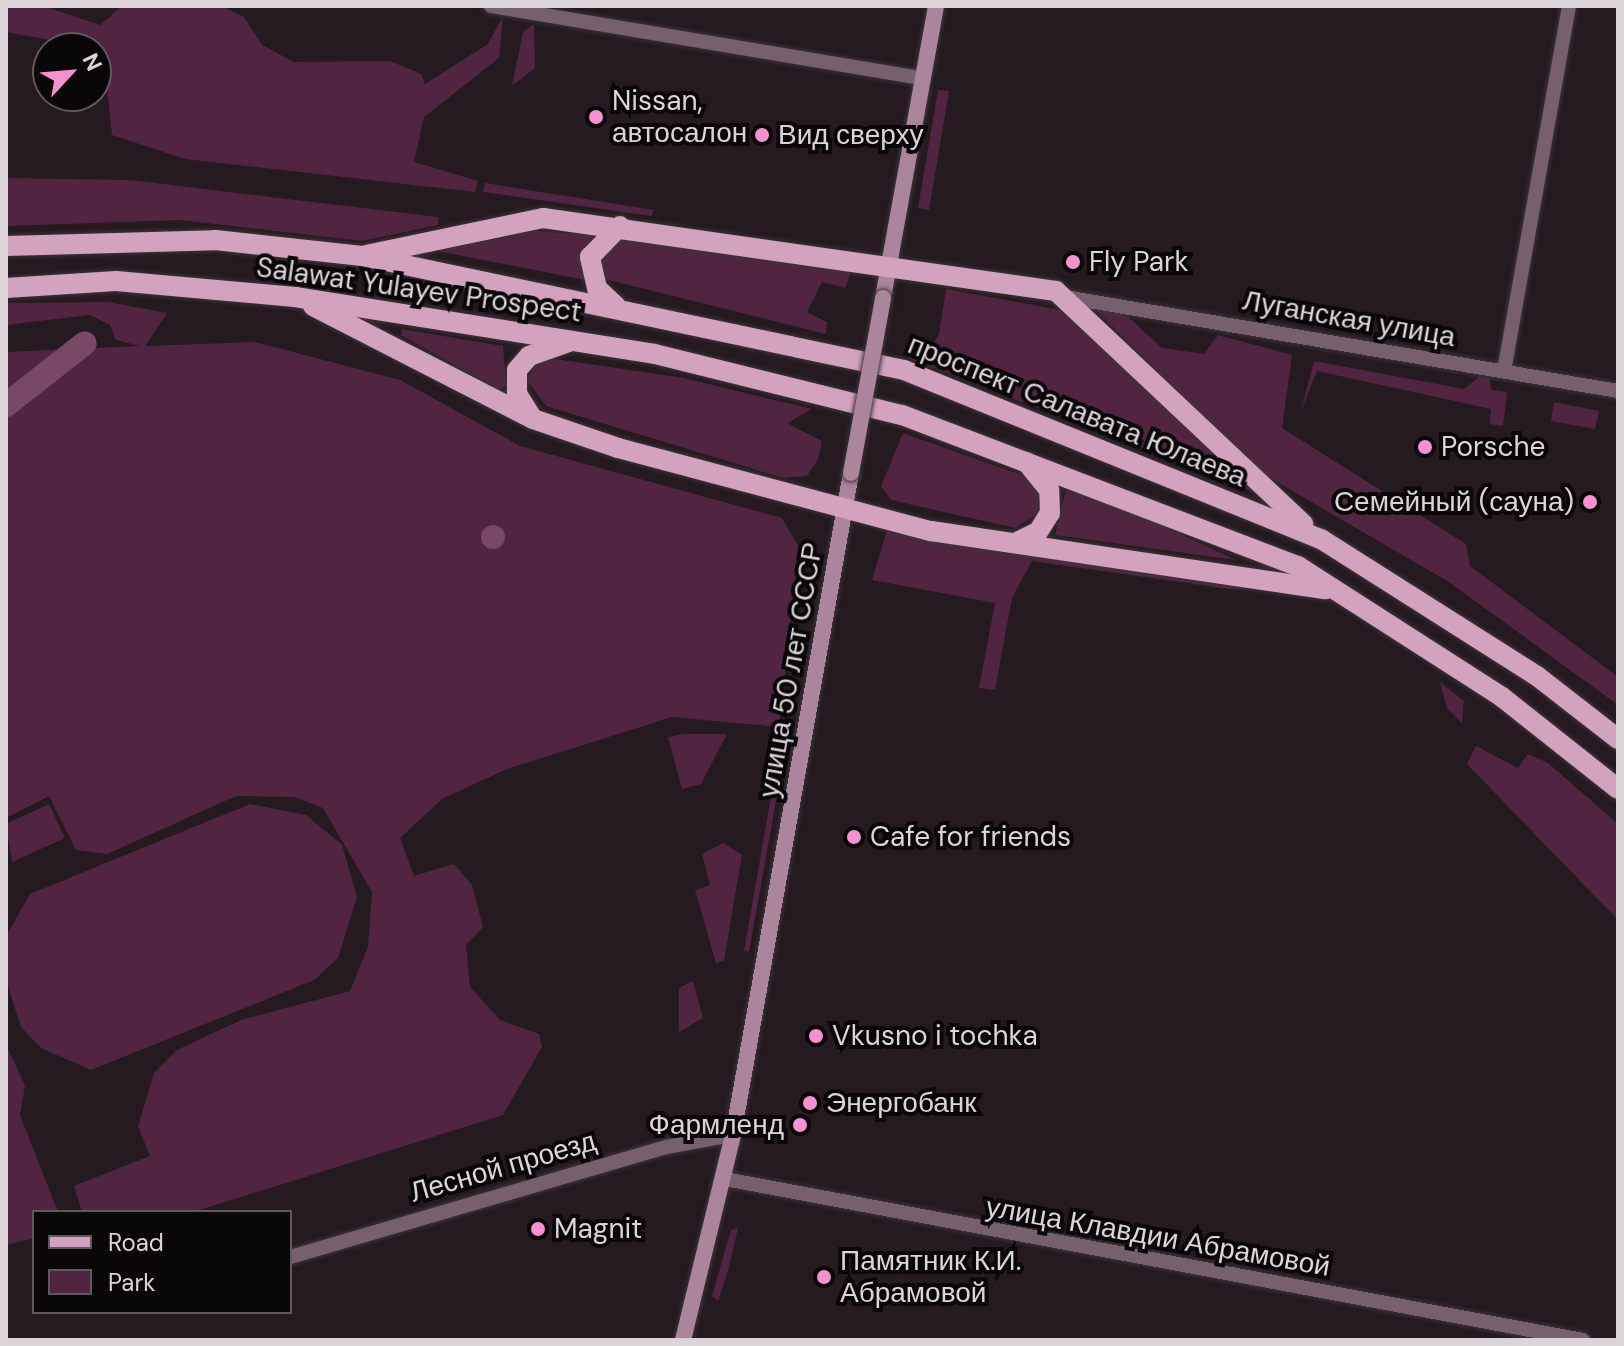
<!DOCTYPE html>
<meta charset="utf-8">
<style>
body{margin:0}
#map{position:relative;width:1624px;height:1346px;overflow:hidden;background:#241a20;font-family:"DM Sans",sans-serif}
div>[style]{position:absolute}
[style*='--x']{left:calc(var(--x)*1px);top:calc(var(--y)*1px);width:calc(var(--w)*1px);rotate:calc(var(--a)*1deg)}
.green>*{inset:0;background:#512541}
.water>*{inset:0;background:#7a4867}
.round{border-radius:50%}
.river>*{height:24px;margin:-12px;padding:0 12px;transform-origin:12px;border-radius:12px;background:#7a4867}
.roads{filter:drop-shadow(0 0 2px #3e343a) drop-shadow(0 0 2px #3e343a)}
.minor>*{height:14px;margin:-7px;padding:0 7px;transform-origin:7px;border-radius:7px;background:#77606d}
.secondary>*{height:16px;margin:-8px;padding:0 8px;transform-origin:8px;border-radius:8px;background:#ab859b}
.primary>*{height:20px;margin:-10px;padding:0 10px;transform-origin:10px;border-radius:10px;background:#d3a2be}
.bridges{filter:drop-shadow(0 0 2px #3e343a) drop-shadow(0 0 2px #3e343a)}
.secondary-bridge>*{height:16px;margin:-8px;padding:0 8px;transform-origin:8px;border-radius:8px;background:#ab859b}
.dots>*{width:22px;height:22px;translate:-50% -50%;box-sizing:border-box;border:4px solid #0a0709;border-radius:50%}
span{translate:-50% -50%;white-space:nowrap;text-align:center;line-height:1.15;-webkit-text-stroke:8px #0a0709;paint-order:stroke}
.poi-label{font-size:28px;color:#dbd4d8}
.left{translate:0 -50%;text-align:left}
.right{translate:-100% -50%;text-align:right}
.street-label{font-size:28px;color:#dbd4d8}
.frame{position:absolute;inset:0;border:8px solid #dbd4d8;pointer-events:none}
.legend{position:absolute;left:32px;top:1210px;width:260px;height:104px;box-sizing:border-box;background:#0a0709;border:2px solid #5e595c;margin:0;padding:10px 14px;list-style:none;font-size:24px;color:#dbd4d8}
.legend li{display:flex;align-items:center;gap:16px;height:40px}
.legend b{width:40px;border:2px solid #5e595c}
.north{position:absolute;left:32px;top:32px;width:80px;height:80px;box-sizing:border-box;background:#0a0709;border:2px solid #5e595c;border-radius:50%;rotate:64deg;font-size:22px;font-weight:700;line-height:32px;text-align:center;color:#dbd4d8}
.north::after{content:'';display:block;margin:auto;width:28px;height:36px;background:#f690cf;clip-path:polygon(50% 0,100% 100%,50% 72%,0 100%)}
</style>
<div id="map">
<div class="green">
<i style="clip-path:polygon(6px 6px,43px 6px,100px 25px,122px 6px,222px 6px,244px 17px,262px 45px,294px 62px,390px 61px,421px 74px,425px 84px,488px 44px,503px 16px,499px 58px,424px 117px,414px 162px,478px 181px,475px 192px,185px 159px,112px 135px,103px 49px,6px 32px)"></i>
<i style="clip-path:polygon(534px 24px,535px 68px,512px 86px,523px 32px)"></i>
<i style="clip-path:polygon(938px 90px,949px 91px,929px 210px,918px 208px)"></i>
<i style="clip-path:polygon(6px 178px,130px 180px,438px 217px,438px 225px,362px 241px,180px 220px,6px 226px)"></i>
<i style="clip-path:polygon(485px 183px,654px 210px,651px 216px,483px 192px)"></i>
<i style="clip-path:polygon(535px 231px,593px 235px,583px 254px,585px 280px,438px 251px)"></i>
<i style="clip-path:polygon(624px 232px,846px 268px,850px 275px,845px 288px,822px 282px,807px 312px,827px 322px,826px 334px,605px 279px,600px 260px)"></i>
<i style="clip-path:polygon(946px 289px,1066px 311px,1255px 492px,908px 358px,913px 349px,932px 347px,939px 334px)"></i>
<i style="clip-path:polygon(108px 302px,167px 313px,145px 346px,255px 342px,400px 380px,520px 446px,782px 518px,799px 547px,779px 727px,672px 717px,507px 769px,442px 799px,400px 838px,414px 876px,454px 864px,472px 885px,483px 927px,466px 945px,470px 987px,500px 1020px,539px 1034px,542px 1047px,503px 1115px,193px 1212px,82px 1212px,74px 1186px,150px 1156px,138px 1126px,154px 1073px,177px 1050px,241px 1020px,350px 991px,368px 947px,372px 892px,323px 808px,294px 797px,236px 796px,107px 854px,76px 850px,49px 796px,6px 818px,6px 352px,140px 346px,116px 340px,110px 325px,90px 315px,6px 325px,6px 303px)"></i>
<i style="clip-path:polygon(1093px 307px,1124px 313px,1162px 348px,1204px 354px,1218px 335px,1292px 355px,1282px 428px,1466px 544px,1470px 566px,1618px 677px,1618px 705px,1449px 582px,1258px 471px)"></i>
<i style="clip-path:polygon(402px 329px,503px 346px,506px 385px,499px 390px,401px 335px)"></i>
<i style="clip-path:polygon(548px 358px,684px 378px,812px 409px,787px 423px,822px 441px,818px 459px,807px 476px,783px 478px,546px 406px,527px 380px,535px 363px)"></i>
<i style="clip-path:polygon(1314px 361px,1464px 389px,1480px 376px,1490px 379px,1491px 390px,1507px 392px,1503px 426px,1490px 424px,1491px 409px,1317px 371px,1301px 411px)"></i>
<i style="clip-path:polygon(1554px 402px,1599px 411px,1595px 429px,1551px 421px)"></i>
<i style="clip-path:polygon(903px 433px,1030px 478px,1042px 493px,1042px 511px,1015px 528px,891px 500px,881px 486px)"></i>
<i style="clip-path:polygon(1066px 490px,1133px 512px,1236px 560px,1055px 535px)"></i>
<i style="clip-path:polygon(887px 530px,1257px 581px,1254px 589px,1230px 589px,1032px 561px,1012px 598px,995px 690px,979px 688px,995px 603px,872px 580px)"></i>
<i style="clip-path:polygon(1440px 682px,1464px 701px,1462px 723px,1447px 708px)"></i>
<i style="clip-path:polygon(682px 734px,727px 734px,701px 784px,682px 789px,668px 737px)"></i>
<i style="clip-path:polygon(781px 739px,787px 740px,749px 952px,744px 951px)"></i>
<i style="clip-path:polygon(1476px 746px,1518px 768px,1528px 754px,1548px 763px,1618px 824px,1618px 920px,1467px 764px)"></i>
<i style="clip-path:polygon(49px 804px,65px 838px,12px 862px,6px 824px)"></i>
<i style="clip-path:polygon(250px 804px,306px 815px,342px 845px,357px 897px,338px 958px,314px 980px,91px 1070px,41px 1048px,21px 1027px,6px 980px,6px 936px,30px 894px)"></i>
<i style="clip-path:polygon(723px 843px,742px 855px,724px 961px,716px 963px,695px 890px,710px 885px,702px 854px)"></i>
<i style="clip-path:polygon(693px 981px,703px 1018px,679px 1032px,679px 988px)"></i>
<i style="clip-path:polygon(6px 1044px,25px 1086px,20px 1115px,58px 1212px,34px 1212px,34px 1238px,6px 1245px)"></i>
<i style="clip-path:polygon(738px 1228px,728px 1271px,718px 1301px,712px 1296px,731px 1230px)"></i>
</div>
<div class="water">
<i class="round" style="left:481px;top:525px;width:24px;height:24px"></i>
</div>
<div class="river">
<i style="--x:6;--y:405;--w:100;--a:-38.1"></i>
</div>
<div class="roads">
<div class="minor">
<i style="--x:491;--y:6;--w:437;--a:9.5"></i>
<i style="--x:1071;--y:298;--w:555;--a:9.65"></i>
<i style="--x:1504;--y:371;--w:371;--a:-79.9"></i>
<i style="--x:725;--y:1179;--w:873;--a:10.63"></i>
<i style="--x:290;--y:1257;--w:392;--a:-16.3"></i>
<i style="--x:666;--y:1147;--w:68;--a:-10.2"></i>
</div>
<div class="secondary">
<i style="--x:883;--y:298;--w:297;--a:-79.7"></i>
<i style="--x:683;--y:1340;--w:211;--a:-76.3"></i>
<i style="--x:733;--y:1135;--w:672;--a:-79.89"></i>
</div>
<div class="primary">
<i style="--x:6;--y:246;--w:209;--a:-1.6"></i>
<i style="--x:215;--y:240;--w:148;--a:6.2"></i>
<i style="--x:362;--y:256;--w:554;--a:11.88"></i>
<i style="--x:904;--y:370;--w:450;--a:22.1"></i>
<i style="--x:1321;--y:539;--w:256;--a:32.4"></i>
<i style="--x:1537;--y:676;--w:103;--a:37.9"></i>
<i style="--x:366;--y:255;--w:181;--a:-11.8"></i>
<i style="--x:543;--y:218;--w:518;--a:8.1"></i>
<i style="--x:1056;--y:291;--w:340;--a:43.3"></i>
<i style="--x:6;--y:288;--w:110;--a:-3.6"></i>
<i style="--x:116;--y:281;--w:180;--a:5.1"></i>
<i style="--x:295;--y:297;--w:364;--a:9"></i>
<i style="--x:655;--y:354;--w:254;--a:13.9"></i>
<i style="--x:902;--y:415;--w:424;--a:20.9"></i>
<i style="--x:1298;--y:566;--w:242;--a:32.7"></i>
<i style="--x:1502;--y:697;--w:148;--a:38.4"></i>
<i style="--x:313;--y:306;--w:247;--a:27.2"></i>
<i style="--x:533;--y:419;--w:90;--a:18.8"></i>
<i style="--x:618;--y:448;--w:324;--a:14.9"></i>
<i style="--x:931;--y:531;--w:399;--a:8.4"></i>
<i style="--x:616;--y:306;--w:26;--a:-137"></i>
<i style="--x:597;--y:288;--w:32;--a:-103"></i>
<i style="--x:590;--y:257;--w:43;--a:-45.9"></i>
<i style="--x:531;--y:416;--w:26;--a:-122"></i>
<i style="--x:517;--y:394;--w:24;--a:-90"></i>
<i style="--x:517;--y:370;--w:18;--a:-49"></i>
<i style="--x:529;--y:356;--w:42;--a:-19.3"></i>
<i style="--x:1015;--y:543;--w:25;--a:-26"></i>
<i style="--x:1038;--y:532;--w:22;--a:-58"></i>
<i style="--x:1050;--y:513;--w:23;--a:-92"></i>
<i style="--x:1049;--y:490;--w:36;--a:-129"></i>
</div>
</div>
<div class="bridges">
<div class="secondary-bridge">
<i style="--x:851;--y:473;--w:178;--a:-79.6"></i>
</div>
</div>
<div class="dots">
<i style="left:596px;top:117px;background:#f690cf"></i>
<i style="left:762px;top:135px;background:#f690cf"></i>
<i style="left:1073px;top:262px;background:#f690cf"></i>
<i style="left:1425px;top:447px;background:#f690cf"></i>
<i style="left:1590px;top:502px;background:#f690cf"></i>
<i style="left:854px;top:837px;background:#f690cf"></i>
<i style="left:816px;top:1036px;background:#f690cf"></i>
<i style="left:810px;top:1103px;background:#f690cf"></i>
<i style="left:800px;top:1125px;background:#f690cf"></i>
<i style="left:538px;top:1229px;background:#f690cf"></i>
<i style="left:824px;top:1277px;background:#f690cf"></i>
</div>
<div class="poi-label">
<span class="left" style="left:612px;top:117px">Nissan,<br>автосалон</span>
<span class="left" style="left:778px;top:135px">Вид сверху</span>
<span class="left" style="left:1089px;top:262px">Fly Park</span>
<span class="left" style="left:1441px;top:447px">Porsche</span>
<span class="right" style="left:1574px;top:502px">Семейный (сауна)</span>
<span class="left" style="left:870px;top:837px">Cafe for friends</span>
<span class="left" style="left:832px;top:1036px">Vkusno i tochka</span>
<span class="left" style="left:826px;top:1103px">Энергобанк</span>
<span class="right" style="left:784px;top:1125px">Фармленд</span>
<span class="left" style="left:554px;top:1229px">Magnit</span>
<span class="left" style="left:840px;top:1277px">Памятник К.И.<br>Абрамовой</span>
</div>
<div class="street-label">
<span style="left:419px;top:290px;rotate:8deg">Salawat Yulayev Prospect</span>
<span style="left:1349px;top:319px;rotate:10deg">Луганская улица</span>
<span style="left:1077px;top:411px;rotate:22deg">проспект Салавата Юлаева</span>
<span style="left:791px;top:670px;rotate:-80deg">улица 50 лет СССР</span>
<span style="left:503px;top:1167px;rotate:-16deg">Лесной проезд</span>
<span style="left:1158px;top:1237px;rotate:10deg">улица Клавдии Абрамовой</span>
</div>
<div class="frame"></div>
<ul class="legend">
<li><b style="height:10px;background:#d3a2be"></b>Road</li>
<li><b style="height:22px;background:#512541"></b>Park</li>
</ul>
<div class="north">N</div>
</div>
